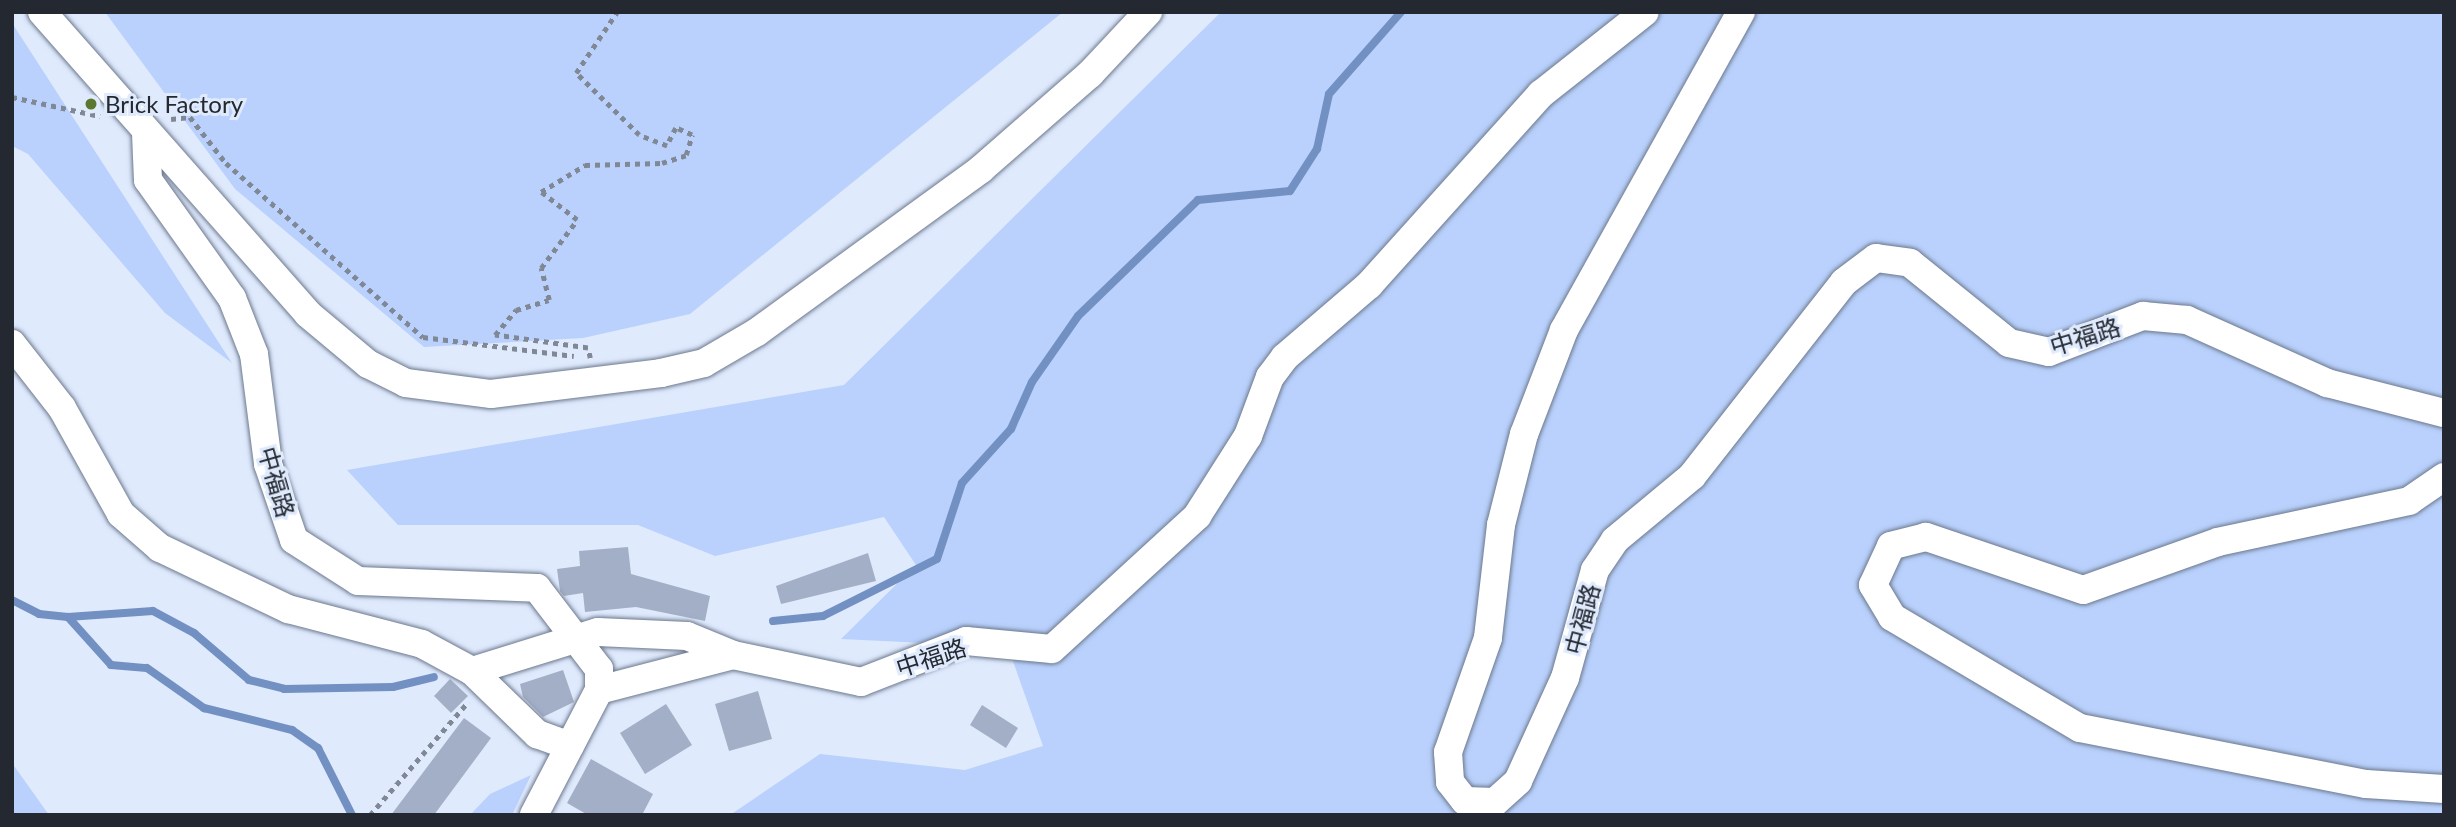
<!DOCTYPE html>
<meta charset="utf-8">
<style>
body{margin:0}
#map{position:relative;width:2456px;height:827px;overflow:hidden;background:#dfeafd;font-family:Lato,"Noto Sans TC",sans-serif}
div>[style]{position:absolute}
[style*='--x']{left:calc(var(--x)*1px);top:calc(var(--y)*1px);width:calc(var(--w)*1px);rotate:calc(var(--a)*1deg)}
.green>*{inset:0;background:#b9d1fc}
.stream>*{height:8px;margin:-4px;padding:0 4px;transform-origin:4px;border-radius:4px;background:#7390c3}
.building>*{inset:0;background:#a3afc6}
.path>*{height:4.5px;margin-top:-2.25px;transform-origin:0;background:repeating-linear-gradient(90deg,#808895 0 5px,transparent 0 10px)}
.roads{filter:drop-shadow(0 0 2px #6c788d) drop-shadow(0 0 2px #6c788d)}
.street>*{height:28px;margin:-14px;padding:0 14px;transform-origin:14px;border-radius:14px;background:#fff}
.dots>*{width:19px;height:19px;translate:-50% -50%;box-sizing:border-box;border:4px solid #dfeafd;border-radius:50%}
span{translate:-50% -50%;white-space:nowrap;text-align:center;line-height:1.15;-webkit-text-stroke:6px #dfeafd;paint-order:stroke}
.poi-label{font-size:24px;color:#242931}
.left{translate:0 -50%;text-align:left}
.street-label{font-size:24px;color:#242931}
.frame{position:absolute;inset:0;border:14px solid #242931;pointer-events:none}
</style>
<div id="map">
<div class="green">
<i style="clip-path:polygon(105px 12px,1063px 12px,690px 314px,583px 338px,424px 347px,235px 189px)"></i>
<i style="clip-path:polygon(1221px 12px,2444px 12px,2444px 815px,730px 815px,820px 754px,965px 770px,1043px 746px,1008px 647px,841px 639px,916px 565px,884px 517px,715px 556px,638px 525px,398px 525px,347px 470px,844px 385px)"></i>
<i style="clip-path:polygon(12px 23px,232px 363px,165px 313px,28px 154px,12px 146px)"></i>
<i style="clip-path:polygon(12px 763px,49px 815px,12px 815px)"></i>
<i style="clip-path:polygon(531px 775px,512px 815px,470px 815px,490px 794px)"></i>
</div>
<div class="stream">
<i style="--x:12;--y:600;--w:30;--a:27"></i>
<i style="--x:39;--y:614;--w:29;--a:6"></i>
<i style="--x:68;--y:617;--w:85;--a:-4"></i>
<i style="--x:153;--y:611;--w:47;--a:28.2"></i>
<i style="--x:194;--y:633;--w:72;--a:40.5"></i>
<i style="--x:249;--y:680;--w:36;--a:14"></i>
<i style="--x:284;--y:689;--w:109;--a:-1.1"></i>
<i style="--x:393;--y:687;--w:42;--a:-13.7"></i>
<i style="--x:68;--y:617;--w:64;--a:48.1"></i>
<i style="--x:111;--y:665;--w:36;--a:5"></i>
<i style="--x:147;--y:668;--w:70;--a:35.1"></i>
<i style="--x:204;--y:708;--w:91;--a:14"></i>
<i style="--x:292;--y:730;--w:32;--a:35"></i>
<i style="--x:318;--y:748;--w:75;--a:63.1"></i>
<i style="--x:773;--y:621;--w:50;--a:-5.7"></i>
<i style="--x:823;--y:616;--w:127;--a:-26.6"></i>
<i style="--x:937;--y:559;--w:80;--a:-71.8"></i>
<i style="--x:962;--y:483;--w:73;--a:-47.8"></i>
<i style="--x:1011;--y:429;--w:51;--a:-65.9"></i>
<i style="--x:1032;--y:382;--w:80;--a:-55.1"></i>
<i style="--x:1078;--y:316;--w:167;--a:-44"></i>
<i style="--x:1198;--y:200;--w:92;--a:-5.6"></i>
<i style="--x:1290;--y:191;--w:50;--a:-57.3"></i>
<i style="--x:1317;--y:149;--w:56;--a:-77.7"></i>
<i style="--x:1329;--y:94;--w:109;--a:-48.7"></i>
</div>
<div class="building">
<i style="clip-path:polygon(628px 547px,631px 574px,710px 596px,705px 621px,636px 607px,585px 612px,583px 593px,564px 596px,560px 591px,557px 569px,580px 566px,579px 551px)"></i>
<i style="clip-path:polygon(868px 553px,876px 581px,781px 604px,776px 586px)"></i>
<i style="clip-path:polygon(563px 670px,574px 702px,543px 717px,523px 697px,520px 684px)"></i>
<i style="clip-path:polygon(450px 679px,468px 696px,451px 713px,434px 696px)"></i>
<i style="clip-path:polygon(758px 691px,772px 739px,729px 751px,715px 704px)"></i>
<i style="clip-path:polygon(666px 704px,692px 745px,645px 774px,620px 733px)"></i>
<i style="clip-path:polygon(982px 705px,1018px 728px,1006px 748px,970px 725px)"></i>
<i style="clip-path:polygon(464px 718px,491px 738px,434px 815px,391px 815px)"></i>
<i style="clip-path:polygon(591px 759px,653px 794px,642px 815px,588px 815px,567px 803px)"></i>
</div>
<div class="path">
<i style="--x:12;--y:97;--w:90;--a:12.2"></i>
<i style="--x:171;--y:119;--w:19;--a:-6"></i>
<i style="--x:190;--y:117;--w:58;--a:52"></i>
<i style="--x:226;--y:163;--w:263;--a:41.5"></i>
<i style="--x:423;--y:337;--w:152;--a:7.2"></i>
<i style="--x:590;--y:358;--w:10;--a:-101"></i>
<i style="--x:588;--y:348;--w:94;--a:-172"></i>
<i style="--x:495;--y:335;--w:33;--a:-50"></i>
<i style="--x:516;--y:310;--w:34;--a:-17"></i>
<i style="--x:549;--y:300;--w:33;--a:-104"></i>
<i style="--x:541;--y:268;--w:60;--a:-53.1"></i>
<i style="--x:577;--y:220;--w:46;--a:-142.1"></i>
<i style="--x:541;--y:192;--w:52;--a:-31.5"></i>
<i style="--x:585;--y:165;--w:77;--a:-1.5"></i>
<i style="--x:662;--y:163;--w:25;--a:-18"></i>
<i style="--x:686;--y:155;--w:21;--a:-73"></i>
<i style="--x:692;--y:135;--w:17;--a:-156"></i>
<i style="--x:676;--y:128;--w:20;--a:117"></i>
<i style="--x:667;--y:146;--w:30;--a:-159"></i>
<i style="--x:639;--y:135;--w:88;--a:-135.5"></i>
<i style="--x:576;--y:73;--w:73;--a:-56.1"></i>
<i style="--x:370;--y:815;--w:150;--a:-49.1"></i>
</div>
<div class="roads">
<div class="street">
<i style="--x:42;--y:12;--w:402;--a:48.6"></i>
<i style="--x:308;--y:314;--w:78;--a:39.8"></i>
<i style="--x:368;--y:364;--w:42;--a:26.6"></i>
<i style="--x:406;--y:383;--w:86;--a:7.4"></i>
<i style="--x:491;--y:394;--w:171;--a:-7"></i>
<i style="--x:661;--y:373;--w:44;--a:-13.1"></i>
<i style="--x:704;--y:363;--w:61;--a:-30.3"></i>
<i style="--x:757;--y:332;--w:277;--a:-36"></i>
<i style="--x:981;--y:169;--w:145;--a:-41.1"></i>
<i style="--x:1090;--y:74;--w:85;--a:-46.9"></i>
<i style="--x:1741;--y:12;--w:364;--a:119.1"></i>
<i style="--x:1564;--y:330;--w:111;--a:111"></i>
<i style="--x:1524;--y:434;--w:94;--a:104.2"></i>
<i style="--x:1501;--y:525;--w:114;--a:96.6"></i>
<i style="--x:1488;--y:638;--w:121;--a:109.3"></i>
<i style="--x:1448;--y:752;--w:30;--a:86"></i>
<i style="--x:1450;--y:782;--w:24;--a:52"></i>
<i style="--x:1465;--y:801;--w:30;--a:2"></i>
<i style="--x:1495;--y:802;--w:31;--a:-42"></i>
<i style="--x:1518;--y:781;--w:113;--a:-65.5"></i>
<i style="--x:1565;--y:678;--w:112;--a:-74.5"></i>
<i style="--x:1595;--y:570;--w:36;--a:-56"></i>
<i style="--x:1615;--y:540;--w:100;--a:-39.7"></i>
<i style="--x:1692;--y:476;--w:246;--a:-51.9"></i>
<i style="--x:1844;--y:282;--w:40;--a:-37"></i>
<i style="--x:1876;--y:258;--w:34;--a:8"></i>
<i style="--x:1910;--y:263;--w:127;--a:38.9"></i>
<i style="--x:2009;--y:343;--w:41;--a:12.7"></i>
<i style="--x:2049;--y:352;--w:101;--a:-21"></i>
<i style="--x:2143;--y:316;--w:44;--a:5.2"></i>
<i style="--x:2187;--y:320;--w:154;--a:24.2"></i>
<i style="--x:2327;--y:383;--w:121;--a:14.4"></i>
<i style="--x:146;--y:133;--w:47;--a:87.6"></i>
<i style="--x:148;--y:180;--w:145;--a:54.6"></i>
<i style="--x:232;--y:298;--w:60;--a:68.6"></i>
<i style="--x:254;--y:354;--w:111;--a:82.7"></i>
<i style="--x:268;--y:464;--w:80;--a:71.1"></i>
<i style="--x:294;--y:540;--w:76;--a:32.6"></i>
<i style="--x:358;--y:581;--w:179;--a:2.2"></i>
<i style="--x:537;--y:588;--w:102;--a:52.6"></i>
<i style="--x:599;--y:669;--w:21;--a:90"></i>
<i style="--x:599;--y:690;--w:141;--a:117.5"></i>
<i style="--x:12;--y:344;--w:81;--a:52"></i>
<i style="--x:62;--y:408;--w:121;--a:60.9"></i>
<i style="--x:121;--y:514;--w:52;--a:41.1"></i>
<i style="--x:160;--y:548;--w:142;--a:25.5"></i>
<i style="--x:288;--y:609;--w:138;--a:14.6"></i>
<i style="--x:422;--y:644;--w:57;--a:28.4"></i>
<i style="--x:472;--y:671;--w:132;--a:-17.2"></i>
<i style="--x:598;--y:632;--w:89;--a:2.6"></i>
<i style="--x:687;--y:636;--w:50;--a:22.4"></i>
<i style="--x:2444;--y:477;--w:42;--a:145.6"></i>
<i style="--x:2409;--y:501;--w:195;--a:167.9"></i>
<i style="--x:2218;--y:542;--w:143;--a:160.4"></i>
<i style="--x:2083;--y:590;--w:166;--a:-161.3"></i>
<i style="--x:1926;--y:537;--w:36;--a:166"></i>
<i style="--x:1891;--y:546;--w:43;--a:114.8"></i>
<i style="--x:1873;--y:585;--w:37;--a:59"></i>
<i style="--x:1892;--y:617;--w:218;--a:30.6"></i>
<i style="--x:2080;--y:728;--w:291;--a:11.1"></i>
<i style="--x:2366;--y:784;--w:78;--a:3.7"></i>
<i style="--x:472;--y:671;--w:91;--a:44.1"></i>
<i style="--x:537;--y:734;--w:35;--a:20"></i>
<i style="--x:599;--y:690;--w:138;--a:-14.6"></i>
<i style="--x:733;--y:655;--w:131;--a:11.9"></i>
<i style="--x:861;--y:682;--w:113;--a:-21.3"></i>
<i style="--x:966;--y:641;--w:86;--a:5.3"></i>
<i style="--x:1052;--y:649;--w:197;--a:-42.5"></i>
<i style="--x:1197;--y:516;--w:95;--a:-57.5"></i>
<i style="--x:1248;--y:436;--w:63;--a:-69.6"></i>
<i style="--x:1270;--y:377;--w:25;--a:-53"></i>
<i style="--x:1285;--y:357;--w:111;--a:-40.6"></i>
<i style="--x:1369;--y:285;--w:257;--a:-48"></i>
<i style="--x:1541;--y:94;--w:132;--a:-38.3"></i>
</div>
</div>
<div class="dots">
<i style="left:91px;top:104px;background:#5a792e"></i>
</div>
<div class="poi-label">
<span class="left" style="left:105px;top:104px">Brick Factory</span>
</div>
<div class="street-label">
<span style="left:2085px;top:336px;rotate:-17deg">中福路</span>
<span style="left:277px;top:482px;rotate:74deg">中福路</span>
<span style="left:1582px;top:619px;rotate:-75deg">中福路</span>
<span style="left:931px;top:657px;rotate:-18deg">中福路</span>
</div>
<div class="frame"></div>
</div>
